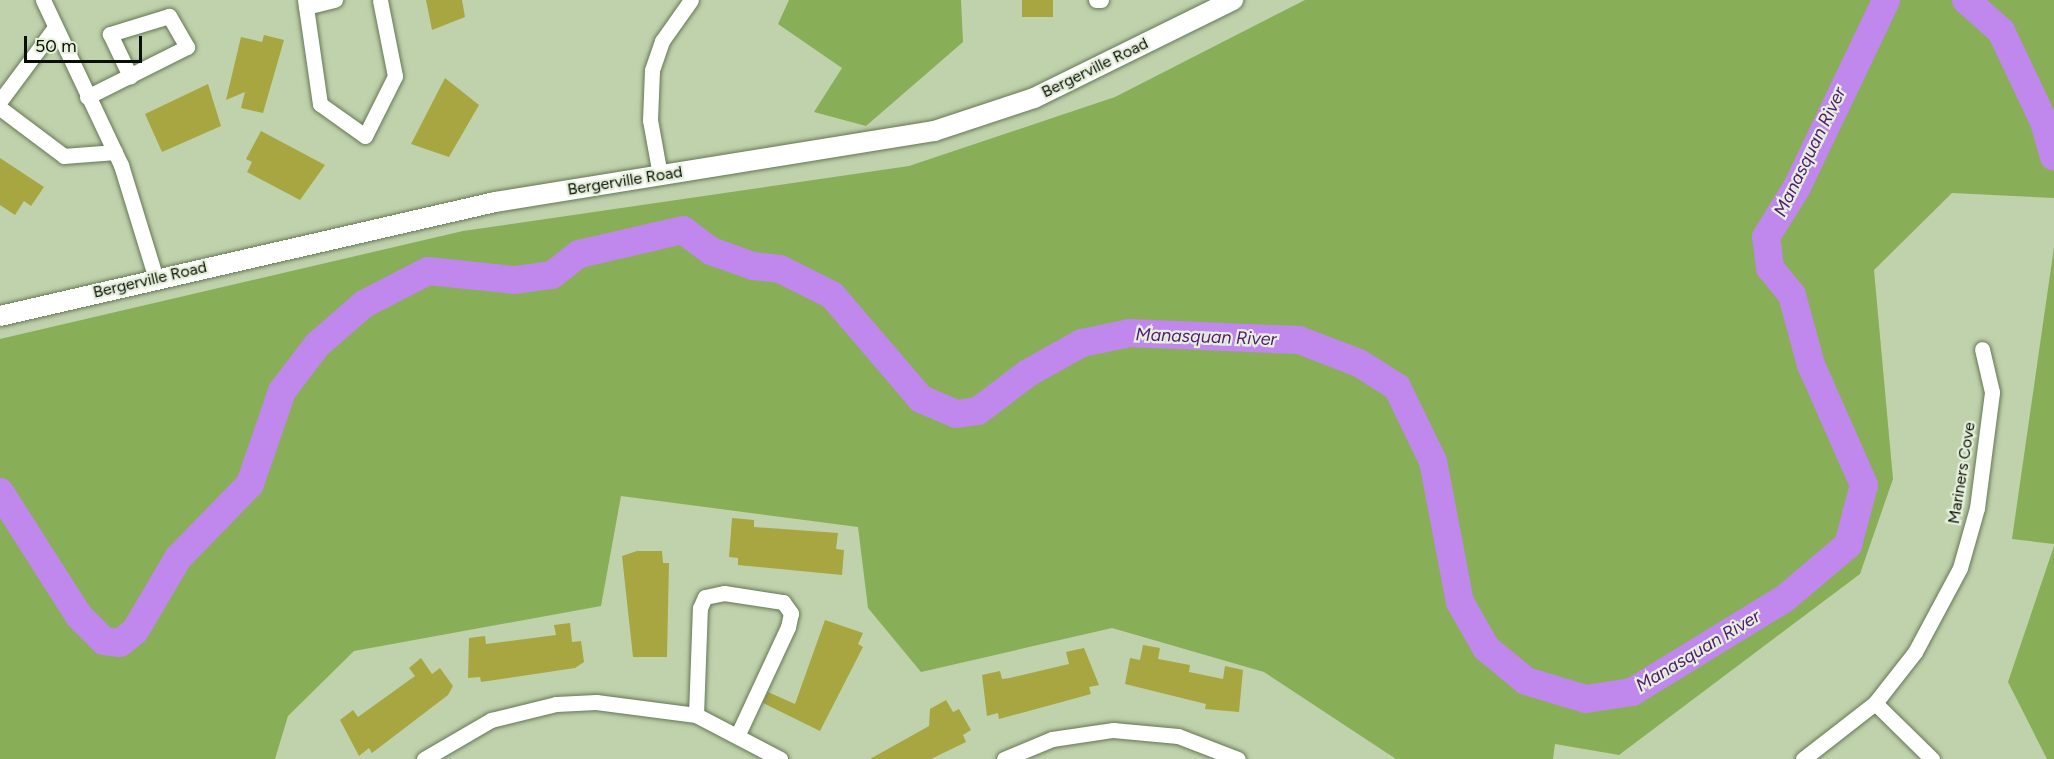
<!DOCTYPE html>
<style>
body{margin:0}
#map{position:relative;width:2054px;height:759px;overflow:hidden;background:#bfd2ac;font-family:Figtree,sans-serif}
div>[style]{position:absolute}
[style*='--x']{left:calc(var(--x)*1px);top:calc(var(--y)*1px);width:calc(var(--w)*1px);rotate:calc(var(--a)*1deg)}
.green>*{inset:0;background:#88af57}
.river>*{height:28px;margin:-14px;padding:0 14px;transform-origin:14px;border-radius:14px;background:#c087ed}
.building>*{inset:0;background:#a7a641}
.roads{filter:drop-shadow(0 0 2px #667754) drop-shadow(0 0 2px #667754)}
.minor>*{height:15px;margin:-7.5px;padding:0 7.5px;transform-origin:7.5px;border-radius:7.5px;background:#fff}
.tertiary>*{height:20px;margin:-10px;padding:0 10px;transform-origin:10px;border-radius:10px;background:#fff}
span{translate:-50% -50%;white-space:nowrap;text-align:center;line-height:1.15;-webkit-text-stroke:4.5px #e5efdb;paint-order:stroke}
.street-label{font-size:16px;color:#090f03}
.water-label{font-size:18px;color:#511973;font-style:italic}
.scale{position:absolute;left:24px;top:36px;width:118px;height:27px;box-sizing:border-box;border:3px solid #090f03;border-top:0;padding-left:8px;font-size:18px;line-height:21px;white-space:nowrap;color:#090f03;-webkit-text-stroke:4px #e5efdb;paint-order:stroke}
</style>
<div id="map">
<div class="green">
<i style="clip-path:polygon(789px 0,961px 0,963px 42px,866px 126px,814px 112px,842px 68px,778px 24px)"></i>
<i style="clip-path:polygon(1305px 0,2054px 0,2054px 198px,1952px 193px,1874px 270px,1893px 479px,1860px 574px,1619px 755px,1555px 744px,1553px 759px,1396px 759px,1264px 672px,1112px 628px,921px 672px,868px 608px,858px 527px,621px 496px,601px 606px,354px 651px,288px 716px,275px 759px,0 759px,0 339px,463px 231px,909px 166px,1115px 97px)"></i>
<i style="clip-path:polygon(2054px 247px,2054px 544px,2012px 539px)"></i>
<i style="clip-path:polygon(2054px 546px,2054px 759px,2047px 759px,2008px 682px)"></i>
</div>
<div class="river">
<i style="--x:1966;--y:0;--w:47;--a:41.5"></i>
<i style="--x:2001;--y:31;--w:101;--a:64.7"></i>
<i style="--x:2044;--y:122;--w:36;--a:74"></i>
<i style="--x:0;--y:492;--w:147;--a:57.5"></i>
<i style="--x:79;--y:616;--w:35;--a:45"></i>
<i style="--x:104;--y:641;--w:16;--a:7"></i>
<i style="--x:120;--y:643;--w:19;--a:-39"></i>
<i style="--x:135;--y:631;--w:85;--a:-59.5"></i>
<i style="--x:178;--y:558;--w:103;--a:-45.8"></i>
<i style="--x:250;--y:484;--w:98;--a:-71"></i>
<i style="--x:282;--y:391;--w:58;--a:-52.7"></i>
<i style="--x:317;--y:345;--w:62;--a:-41.1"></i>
<i style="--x:364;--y:304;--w:72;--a:-27.3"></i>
<i style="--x:428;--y:271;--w:87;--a:5.9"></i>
<i style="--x:515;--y:280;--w:37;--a:-8"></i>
<i style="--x:552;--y:275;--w:34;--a:-38"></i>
<i style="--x:579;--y:254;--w:107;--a:-13"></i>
<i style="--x:683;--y:230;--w:35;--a:37"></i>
<i style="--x:711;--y:251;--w:45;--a:19.7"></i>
<i style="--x:753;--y:266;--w:27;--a:6"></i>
<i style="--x:780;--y:269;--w:58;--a:26.6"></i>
<i style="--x:832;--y:295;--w:137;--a:49.4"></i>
<i style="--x:921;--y:399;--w:38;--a:23"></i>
<i style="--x:956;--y:414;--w:22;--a:-8"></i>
<i style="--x:978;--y:411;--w:63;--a:-37.2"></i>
<i style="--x:1028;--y:373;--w:62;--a:-29.1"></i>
<i style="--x:1082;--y:343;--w:49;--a:-11.8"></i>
<i style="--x:1130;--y:333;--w:169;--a:2.4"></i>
<i style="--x:1299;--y:340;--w:64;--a:21"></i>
<i style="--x:1359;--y:363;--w:45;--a:32.3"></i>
<i style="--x:1397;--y:387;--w:82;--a:64.1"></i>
<i style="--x:1433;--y:461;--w:144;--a:79.2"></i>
<i style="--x:1460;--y:602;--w:53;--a:60.5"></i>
<i style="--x:1486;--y:648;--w:52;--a:39.5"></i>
<i style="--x:1526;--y:681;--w:63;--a:16.7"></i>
<i style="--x:1586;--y:699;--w:47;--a:-8.7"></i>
<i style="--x:1632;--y:692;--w:178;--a:-31.5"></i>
<i style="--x:1784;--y:599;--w:84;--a:-40.2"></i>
<i style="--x:1848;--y:545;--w:62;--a:-75.1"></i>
<i style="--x:1864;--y:485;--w:131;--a:-113.8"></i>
<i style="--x:1811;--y:365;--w:73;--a:-105.2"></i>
<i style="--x:1792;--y:295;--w:35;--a:-129"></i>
<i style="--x:1770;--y:268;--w:31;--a:-97"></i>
<i style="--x:1766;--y:237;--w:59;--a:-58.2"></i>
<i style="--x:1797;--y:187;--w:207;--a:-64.5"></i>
</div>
<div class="building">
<i style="clip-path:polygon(426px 0,462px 0,465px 17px,432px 30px)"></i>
<i style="clip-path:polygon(1022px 0,1053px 0,1053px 17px,1022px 17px)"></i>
<i style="clip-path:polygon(264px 35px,284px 40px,263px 113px,241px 108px,245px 92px,226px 100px,241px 37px,262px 42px)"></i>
<i style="clip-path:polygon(445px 78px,479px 105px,449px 157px,411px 144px)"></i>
<i style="clip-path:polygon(208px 84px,221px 126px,162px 152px,145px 114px)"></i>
<i style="clip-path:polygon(261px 131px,325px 165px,300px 200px,247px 172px,252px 162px,246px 159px)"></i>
<i style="clip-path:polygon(0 158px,44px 187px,31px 206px,24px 201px,15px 215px,0 205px)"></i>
<i style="clip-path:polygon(732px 518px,754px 520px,754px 527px,838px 533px,836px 549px,844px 550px,842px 575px,738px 565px,738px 558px,729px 557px)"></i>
<i style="clip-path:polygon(637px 551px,662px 551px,663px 563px,669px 563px,667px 657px,633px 657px,622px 556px)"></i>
<i style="clip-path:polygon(825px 620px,863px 633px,858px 644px,863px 647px,820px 731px,763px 703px,768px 692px,795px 704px)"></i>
<i style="clip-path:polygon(570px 623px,572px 642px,581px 641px,584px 662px,575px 668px,481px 682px,480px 677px,468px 678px,469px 638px,485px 636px,486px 644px,556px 635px,554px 625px)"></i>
<i style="clip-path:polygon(1143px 645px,1160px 648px,1158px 659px,1190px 665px,1189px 672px,1223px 679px,1225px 666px,1243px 670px,1239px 712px,1205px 709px,1206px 704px,1125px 684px,1130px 658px,1140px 660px)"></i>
<i style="clip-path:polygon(1084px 648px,1099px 685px,1089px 687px,1091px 694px,999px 719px,998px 713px,987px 716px,982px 675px,1000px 671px,1002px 679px,1010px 678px,1069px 664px,1066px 652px)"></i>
<i style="clip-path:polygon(421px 658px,432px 674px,440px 668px,453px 686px,448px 695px,372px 753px,369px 748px,359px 756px,340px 720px,353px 710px,358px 717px,415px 676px,409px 668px)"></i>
<i style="clip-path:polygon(946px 700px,953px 712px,959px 709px,971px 730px,963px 735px,966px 742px,931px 759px,870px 759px,929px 726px,930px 709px)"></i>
</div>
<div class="roads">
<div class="minor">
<i style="--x:43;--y:0;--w:183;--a:64.7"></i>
<i style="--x:121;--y:165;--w:119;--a:72.9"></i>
<i style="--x:305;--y:0;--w:105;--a:81.8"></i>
<i style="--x:320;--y:104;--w:55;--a:35.4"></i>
<i style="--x:365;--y:136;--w:67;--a:-63.4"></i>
<i style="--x:395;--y:76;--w:77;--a:-101.2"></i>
<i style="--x:1096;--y:0;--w:5;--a:0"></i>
<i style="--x:306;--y:7;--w:30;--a:-14"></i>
<i style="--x:87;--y:97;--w:112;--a:-26.6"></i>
<i style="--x:187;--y:47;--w:36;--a:-120"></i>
<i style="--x:169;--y:16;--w:62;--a:163"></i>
<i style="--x:110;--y:34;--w:47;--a:64.5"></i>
<i style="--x:0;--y:101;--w:89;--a:-53.3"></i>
<i style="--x:0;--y:108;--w:80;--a:36.9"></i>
<i style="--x:64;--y:156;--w:51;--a:-4.5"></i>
<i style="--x:660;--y:175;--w:56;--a:-100.3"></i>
<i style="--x:650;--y:120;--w:50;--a:-87.7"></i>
<i style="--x:652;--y:70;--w:31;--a:-71"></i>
<i style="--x:662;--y:41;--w:50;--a:-54.7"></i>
<i style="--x:1875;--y:703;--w:80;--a:44.5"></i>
<i style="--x:696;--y:715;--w:107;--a:-87.9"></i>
<i style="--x:700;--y:608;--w:12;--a:-66"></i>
<i style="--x:705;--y:597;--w:19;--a:-12"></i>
<i style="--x:724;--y:593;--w:60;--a:8.7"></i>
<i style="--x:783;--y:602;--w:14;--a:54"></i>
<i style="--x:791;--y:613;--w:14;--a:102"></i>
<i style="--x:788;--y:627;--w:118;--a:115"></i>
<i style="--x:424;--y:759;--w:78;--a:-30.2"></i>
<i style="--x:491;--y:720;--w:67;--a:-13.8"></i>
<i style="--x:556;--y:704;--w:40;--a:-2.9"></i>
<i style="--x:596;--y:702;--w:101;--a:7.4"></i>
<i style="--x:696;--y:715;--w:95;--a:27.6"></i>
<i style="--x:1004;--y:759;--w:52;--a:-22.6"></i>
<i style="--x:1052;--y:739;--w:62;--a:-8.4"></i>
<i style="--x:1113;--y:730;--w:65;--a:5.3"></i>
<i style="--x:1178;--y:736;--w:64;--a:21"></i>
<i style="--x:1803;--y:759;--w:91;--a:-37.9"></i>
<i style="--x:1875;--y:703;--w:65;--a:-51.9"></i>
<i style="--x:1915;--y:652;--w:95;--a:-61.8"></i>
<i style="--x:1960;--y:568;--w:62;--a:-74.2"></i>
<i style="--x:1977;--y:508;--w:117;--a:-82.6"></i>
<i style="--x:1992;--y:392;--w:44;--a:-103.1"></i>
</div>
<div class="tertiary">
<i style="--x:0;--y:316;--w:508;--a:-12.97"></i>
<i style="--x:495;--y:202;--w:445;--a:-9.2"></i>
<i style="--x:934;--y:131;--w:105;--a:-18.3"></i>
<i style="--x:1034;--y:98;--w:222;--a:-26.2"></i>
</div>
</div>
<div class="street-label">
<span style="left:1095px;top:68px;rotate:-26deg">Bergerville Road</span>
<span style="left:625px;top:181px;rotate:-9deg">Bergerville Road</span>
<span style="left:150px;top:280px;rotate:-13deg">Bergerville Road</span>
<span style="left:1962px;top:473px;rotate:-81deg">Mariners Cove</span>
</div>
<div class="water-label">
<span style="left:1810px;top:152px;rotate:-64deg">Manasquan River</span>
<span style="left:1206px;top:337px;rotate:2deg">Manasquan River</span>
<span style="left:1698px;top:651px;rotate:-31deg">Manasquan River</span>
</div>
<div class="scale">50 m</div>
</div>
